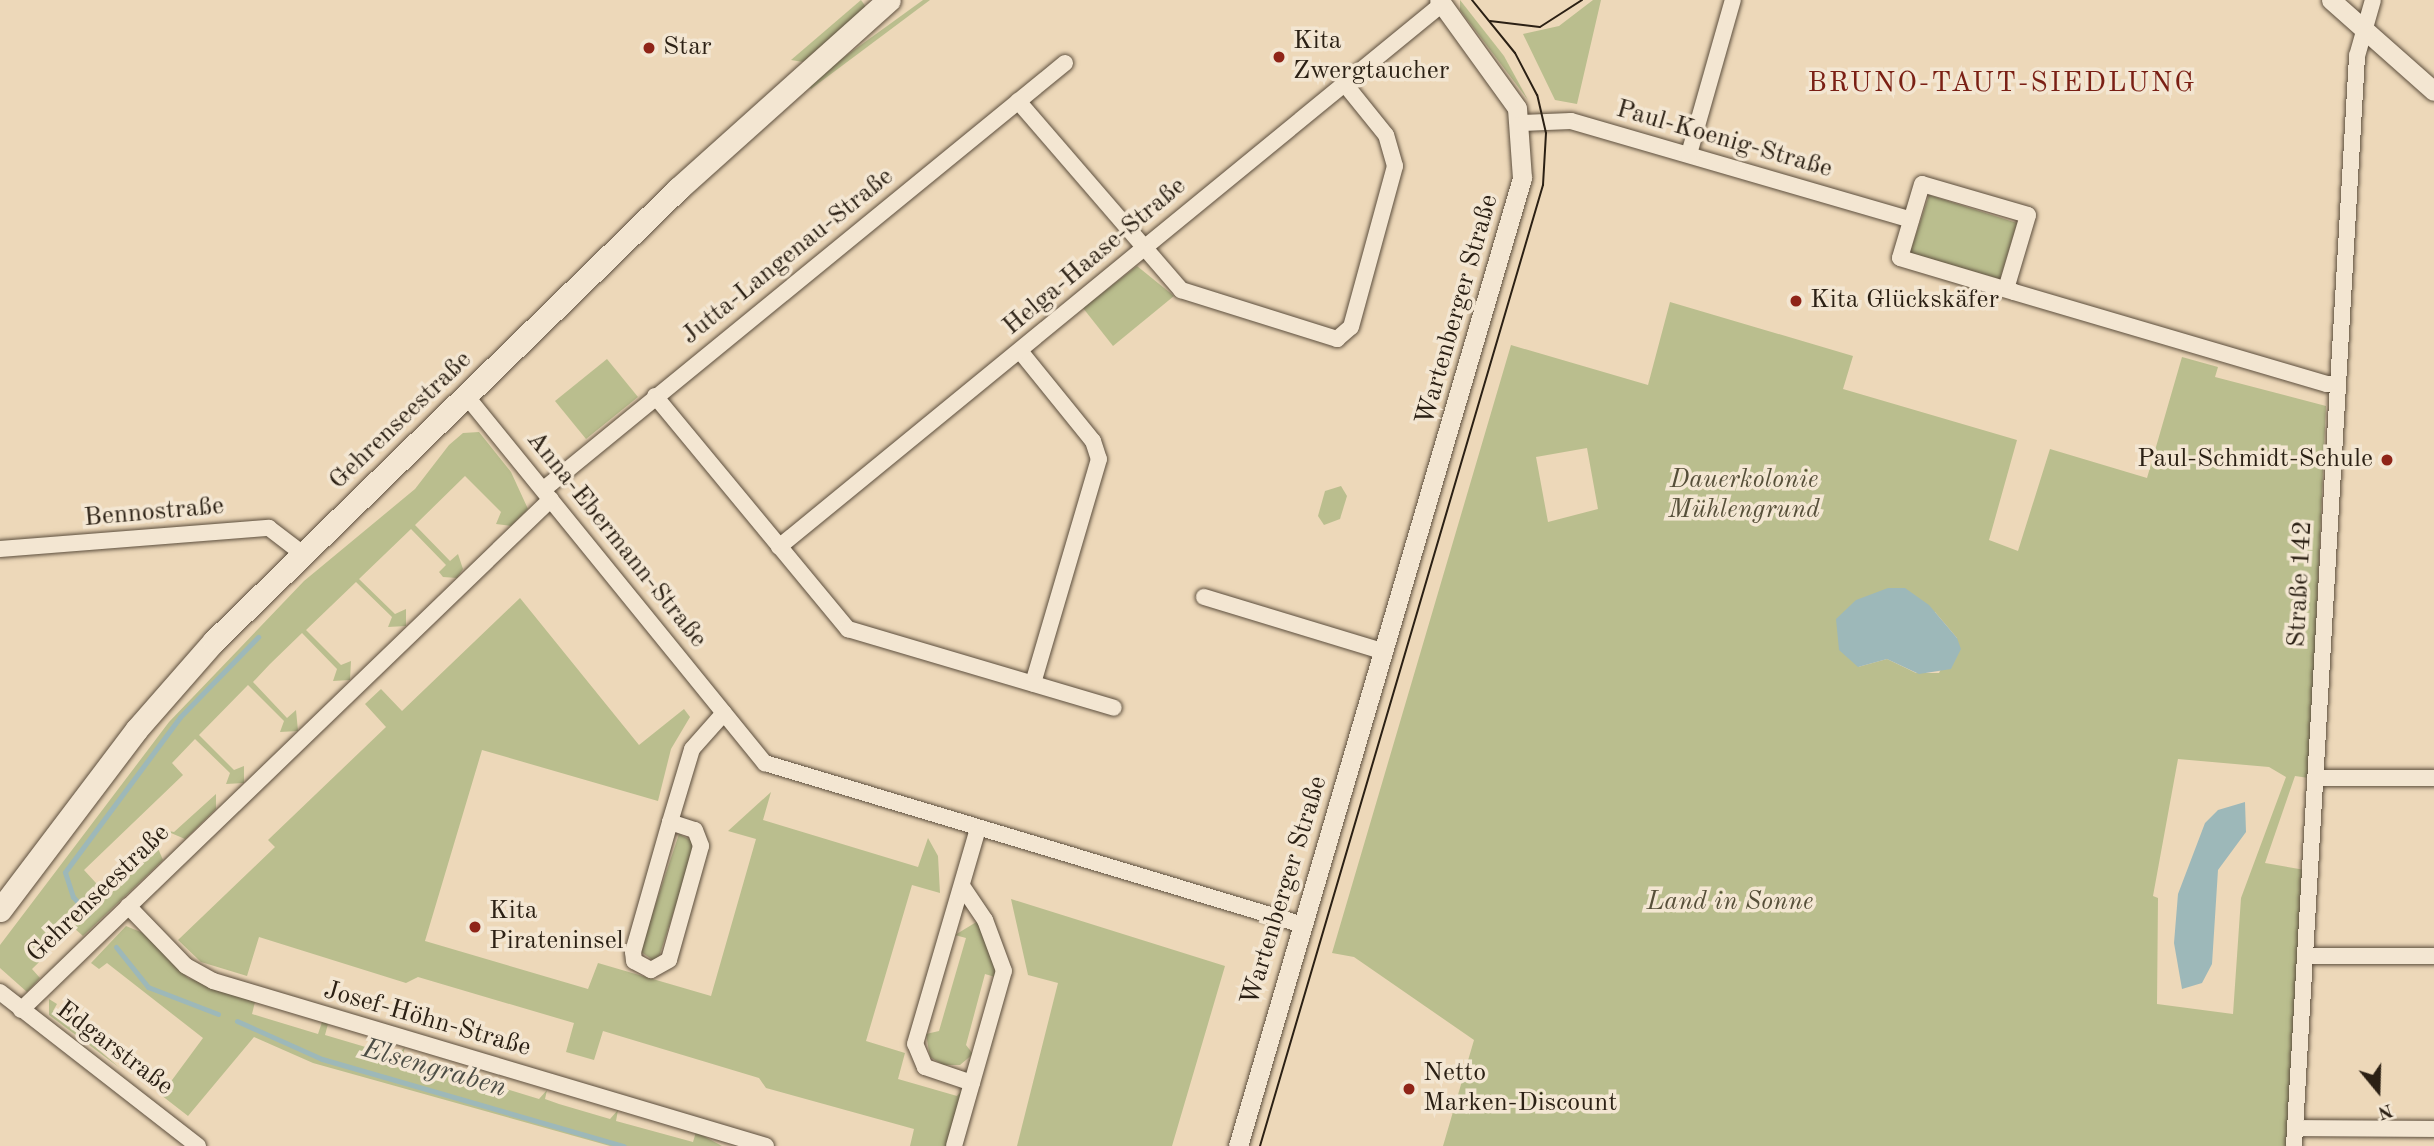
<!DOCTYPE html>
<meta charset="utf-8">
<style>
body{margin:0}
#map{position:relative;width:2434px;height:1146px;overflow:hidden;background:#edd8b9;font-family:"Old Standard TT",serif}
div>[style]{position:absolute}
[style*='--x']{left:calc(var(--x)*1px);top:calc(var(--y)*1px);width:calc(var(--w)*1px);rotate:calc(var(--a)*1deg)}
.green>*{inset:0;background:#babe8e}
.water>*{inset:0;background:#9db8b9}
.stream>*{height:5px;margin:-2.5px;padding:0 2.5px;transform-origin:2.5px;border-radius:2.5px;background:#9db8b9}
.roads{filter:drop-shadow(0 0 2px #5c4e3d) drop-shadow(0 0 2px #5c4e3d)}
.minor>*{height:16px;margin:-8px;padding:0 8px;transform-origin:8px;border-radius:8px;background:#f3e6d2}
.tertiary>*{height:19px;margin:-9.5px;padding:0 9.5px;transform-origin:9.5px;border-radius:9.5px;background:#f3e6d2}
.secondary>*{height:23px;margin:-11.5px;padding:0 11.5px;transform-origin:11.5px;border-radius:11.5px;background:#f3e6d2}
.tram>*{height:2px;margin:-1px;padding:0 1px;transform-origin:1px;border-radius:1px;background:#2b2014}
.dots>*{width:19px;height:19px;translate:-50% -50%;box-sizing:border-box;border:4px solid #f3e6d2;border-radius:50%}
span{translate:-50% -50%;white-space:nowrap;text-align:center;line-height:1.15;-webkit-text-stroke:7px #f3e6d2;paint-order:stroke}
.poi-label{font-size:26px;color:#2b2014}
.left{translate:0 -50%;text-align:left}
.right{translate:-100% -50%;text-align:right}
.street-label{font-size:26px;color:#2b2014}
.park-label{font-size:26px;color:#564f39;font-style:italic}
.neighbourhood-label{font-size:28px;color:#7a1f14;letter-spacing:2px}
.water-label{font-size:28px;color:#4d4e46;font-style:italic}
.north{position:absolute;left:2343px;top:1055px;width:70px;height:70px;-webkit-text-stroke:5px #f3e6d2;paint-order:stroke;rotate:161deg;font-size:19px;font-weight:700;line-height:28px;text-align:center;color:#2b2014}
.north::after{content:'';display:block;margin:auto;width:24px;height:32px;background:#2b2014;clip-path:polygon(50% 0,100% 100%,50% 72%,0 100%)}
</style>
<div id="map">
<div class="green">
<i style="clip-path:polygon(861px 0,866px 7px,803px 62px,791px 60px)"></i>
<i style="clip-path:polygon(923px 0,930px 0,811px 89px,807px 84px)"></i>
<i style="clip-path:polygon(1460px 0,1504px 56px,1528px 100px,1460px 10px)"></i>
<i style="clip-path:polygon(1593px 0,1601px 0,1577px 104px,1555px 100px,1523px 34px,1559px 26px)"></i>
<i style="clip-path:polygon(1929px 195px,2017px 223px,2000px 279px,1910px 253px)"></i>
<i style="clip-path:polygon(1137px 266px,1174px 296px,1113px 346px,1083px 308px)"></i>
<i style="clip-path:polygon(evenodd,1670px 302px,1853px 356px,1843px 389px,2017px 440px,1989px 540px,2018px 551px,2050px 449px,2147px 478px,2182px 357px,2218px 367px,2215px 377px,2326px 406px,2309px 778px,2295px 776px,2265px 863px,2305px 870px,2289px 1146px,1443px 1146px,1474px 1040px,1354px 957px,1332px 953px,1511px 345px,1648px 385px,1670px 302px,1587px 448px,1598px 509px,1548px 522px,1536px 457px,1587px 448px,1670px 302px,1935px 612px,1957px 638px,1939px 673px,1916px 673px,1887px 659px,1858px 667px,1935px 612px,1670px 302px,2178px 759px,2269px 767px,2286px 777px,2241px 898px,2233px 1014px,2157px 1004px,2158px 898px,2153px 896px,2178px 759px)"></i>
<i style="clip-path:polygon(607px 359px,638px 397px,586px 439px,555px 401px)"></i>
<i style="clip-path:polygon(479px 432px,511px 472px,528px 509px,511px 526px,496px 524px,501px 512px,465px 476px,415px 525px,450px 561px,458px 554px,463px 569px,457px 578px,443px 577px,439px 572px,446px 565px,411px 529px,359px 579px,395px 614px,406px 609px,406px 626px,388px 627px,392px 617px,356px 582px,306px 630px,341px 665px,351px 661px,350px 680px,333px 681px,337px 669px,302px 633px,270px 664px,253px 682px,287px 718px,296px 710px,298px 731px,280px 732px,284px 721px,248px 685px,199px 735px,234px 770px,244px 766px,244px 783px,226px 784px,230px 773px,195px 739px,172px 763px,183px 775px,84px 870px,108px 896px,157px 849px,154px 839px,163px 860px,83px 936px,74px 928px,32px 969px,40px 978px,27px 992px,0 968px,0 945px,169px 722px,304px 581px,415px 489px,449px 445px,463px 433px)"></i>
<i style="clip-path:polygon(1341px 486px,1347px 496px,1340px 519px,1324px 525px,1318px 516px,1325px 491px)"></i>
<i style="clip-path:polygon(520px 598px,639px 745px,684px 709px,690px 717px,671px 749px,658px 801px,482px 750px,425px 941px,588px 989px,598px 963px,711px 996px,756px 839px,728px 831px,771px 792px,763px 820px,918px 867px,928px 838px,938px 856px,940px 893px,912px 885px,866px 1041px,905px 1053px,898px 1079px,957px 1096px,964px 1088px,950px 1146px,910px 1146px,914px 1129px,766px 1088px,759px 1078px,603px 1031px,594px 1060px,566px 1052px,574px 1023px,418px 977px,406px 983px,259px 937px,247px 976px,201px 962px,178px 940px,275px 847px,268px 840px,386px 727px,365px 704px,381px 689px,402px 711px)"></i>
<i style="clip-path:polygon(216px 794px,216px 809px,185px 839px,164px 830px,174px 832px)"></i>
<i style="clip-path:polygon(679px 834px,696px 843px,657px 963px,640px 951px)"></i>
<i style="clip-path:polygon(1011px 899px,1225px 966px,1172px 1146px,1017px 1146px,1058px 983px,1028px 975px)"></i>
<i style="clip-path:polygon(978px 921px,997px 964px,995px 977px,985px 974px,966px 1045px,973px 1054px,960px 1065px,943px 1065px,930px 1057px,926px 1034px,939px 1031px,966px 938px,955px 935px)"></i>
<i style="clip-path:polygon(126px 926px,143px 933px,188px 978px,255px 1002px,252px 1014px,318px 1034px,322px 1022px,328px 1024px,325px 1035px,396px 1056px,405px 1047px,402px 1058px,467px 1078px,471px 1066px,477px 1068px,474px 1079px,539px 1099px,547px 1090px,545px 1099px,559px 1104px,610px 1119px,618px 1110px,616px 1121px,693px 1142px,696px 1132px,722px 1146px,610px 1146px,313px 1063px,254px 1037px,188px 1116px,161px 1095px,203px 1038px,107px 963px,99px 969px,91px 963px)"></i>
<i style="clip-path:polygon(49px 999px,57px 1004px,53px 1011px,120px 1068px,49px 1015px)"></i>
</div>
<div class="water">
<i style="clip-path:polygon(1888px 588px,1905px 588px,1929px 605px,1957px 638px,1961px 649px,1951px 669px,1919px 674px,1887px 659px,1858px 667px,1839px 650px,1836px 619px,1856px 600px)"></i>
<i style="clip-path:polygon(2245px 802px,2246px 832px,2218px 870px,2212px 964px,2202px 983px,2182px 989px,2174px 943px,2178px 894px,2205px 823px,2218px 810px)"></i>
</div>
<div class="stream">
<i style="--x:88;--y:914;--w:23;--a:-131"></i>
<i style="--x:73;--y:897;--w:26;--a:-108"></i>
<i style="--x:65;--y:872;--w:193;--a:-53.4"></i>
<i style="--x:180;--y:717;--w:112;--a:-45.7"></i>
<i style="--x:116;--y:947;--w:51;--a:51.3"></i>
<i style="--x:148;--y:987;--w:75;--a:21.1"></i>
<i style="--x:237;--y:1021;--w:93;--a:24.1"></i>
<i style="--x:322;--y:1059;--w:314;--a:16.1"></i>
</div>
<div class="roads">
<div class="minor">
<i style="--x:1018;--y:101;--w:250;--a:49.2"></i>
<i style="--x:1181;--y:290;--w:164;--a:17.4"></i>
<i style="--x:1337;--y:339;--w:18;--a:-41"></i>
<i style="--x:1351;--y:327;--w:167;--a:-74.7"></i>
<i style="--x:1395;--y:166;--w:32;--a:-106"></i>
<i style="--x:1386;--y:135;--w:67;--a:-128.9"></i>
<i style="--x:1522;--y:123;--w:49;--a:-2.3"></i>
<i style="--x:1571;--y:121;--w:354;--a:16.2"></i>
<i style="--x:1689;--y:154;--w:160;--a:-74.1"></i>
<i style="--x:2006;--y:289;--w:77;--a:-73.4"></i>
<i style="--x:2028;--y:215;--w:110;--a:-163.7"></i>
<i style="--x:1922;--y:184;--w:77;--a:106.6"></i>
<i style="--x:1900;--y:258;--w:119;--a:16.6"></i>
<i style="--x:2014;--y:292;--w:326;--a:16.4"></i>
<i style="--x:2327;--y:384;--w:10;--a:0"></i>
<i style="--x:1020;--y:351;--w:116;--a:51"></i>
<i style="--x:1093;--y:441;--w:19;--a:72"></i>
<i style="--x:1099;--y:459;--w:234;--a:106.4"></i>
<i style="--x:655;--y:396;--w:303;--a:50.4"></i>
<i style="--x:848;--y:629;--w:277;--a:16.5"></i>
<i style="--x:468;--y:398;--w:471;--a:50.9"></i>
<i style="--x:765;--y:763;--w:559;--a:16.75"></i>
<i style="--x:544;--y:489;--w:673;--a:-39.27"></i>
<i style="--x:779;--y:547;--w:857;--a:-39.32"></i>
<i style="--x:0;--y:549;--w:270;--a:-4.5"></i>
<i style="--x:269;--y:528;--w:43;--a:37.4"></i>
<i style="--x:1204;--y:597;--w:189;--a:16.9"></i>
<i style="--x:2315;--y:778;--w:119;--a:0"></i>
<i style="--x:670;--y:822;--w:26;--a:18"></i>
<i style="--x:695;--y:830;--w:17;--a:69"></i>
<i style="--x:701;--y:846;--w:118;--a:105.7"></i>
<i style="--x:669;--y:960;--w:21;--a:151"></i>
<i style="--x:651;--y:970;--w:19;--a:-152"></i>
<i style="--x:634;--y:961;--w:9;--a:-96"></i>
<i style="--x:633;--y:952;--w:135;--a:-74.1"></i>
<i style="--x:670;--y:822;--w:76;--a:-73.2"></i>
<i style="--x:692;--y:749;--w:48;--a:-48.4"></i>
<i style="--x:128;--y:906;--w:83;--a:46"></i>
<i style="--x:186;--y:966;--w:31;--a:29"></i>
<i style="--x:213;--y:981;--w:577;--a:16.61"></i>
<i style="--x:2305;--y:956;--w:129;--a:0"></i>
<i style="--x:0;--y:992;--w:251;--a:37.9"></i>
<i style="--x:21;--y:1010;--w:736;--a:-43.95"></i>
<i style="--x:972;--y:1083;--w:50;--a:-161.2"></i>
<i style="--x:925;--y:1067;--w:25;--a:-113"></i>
<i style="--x:915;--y:1044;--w:224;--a:-73.7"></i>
<i style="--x:2295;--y:1128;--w:139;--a:0.4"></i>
<i style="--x:954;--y:1146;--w:182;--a:-74.1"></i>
<i style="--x:1004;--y:971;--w:54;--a:-110.4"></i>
<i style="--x:985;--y:920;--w:41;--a:-124.1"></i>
<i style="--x:2294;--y:1146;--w:1092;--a:-86.69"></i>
<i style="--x:2357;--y:56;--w:58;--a:-74.1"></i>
</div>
<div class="tertiary">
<i style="--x:2331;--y:0;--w:137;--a:41.5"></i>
<i style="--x:1238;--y:1146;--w:1009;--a:-73.65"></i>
<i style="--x:1522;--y:178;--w:70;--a:-94.1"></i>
<i style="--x:1517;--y:108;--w:133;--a:-125.8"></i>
</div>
<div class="secondary">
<i style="--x:0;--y:910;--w:226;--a:-52.9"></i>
<i style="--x:136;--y:730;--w:118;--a:-48.8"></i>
<i style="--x:214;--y:641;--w:648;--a:-44.25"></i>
<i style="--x:678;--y:189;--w:283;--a:-41.9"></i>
</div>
</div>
<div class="tram">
<i style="--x:1490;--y:21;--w:50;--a:6.8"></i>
<i style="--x:1540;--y:27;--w:50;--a:-32.7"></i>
<i style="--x:1260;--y:1146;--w:1002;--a:-73.59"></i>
<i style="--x:1543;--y:185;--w:52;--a:-86.7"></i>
<i style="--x:1546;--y:133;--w:39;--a:-103"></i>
<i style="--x:1537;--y:95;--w:47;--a:-117.6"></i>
<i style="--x:1515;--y:53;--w:68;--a:-129.1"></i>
</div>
<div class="dots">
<i style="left:649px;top:48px;background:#8f2418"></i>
<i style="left:1279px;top:57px;background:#8f2418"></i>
<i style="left:1796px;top:301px;background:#8f2418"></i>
<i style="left:2387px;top:460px;background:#8f2418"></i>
<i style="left:475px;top:927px;background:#8f2418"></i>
<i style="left:1409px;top:1089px;background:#8f2418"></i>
</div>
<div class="poi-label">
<span class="left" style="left:1293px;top:57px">Kita<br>Zwergtaucher</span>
<span class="left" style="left:663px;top:48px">Star</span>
<span class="left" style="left:1810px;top:301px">Kita Glückskäfer</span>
<span class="right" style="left:2373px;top:460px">Paul-Schmidt-Schule</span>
<span class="left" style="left:489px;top:927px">Kita<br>Pirateninsel</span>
<span class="left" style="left:1423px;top:1089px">Netto<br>Marken-Discount</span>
</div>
<div class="street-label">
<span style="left:1724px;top:140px;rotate:16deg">Paul-Koenig-Straße</span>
<span style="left:788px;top:257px;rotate:-39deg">Jutta-Langenau-Straße</span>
<span style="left:1095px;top:257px;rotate:-40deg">Helga-Haase-Straße</span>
<span style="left:1458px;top:310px;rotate:-74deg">Wartenberger Straße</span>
<span style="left:401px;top:421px;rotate:-44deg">Gehrenseestraße</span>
<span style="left:154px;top:513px;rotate:-5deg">Bennostraße</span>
<span style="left:616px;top:540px;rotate:51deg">Anna-Ebermann-Straße</span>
<span style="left:2301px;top:584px;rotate:-87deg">Straße 142</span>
<span style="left:1285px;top:891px;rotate:-73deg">Wartenberger Straße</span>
<span style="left:99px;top:894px;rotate:-44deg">Gehrenseestraße</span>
<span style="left:427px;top:1020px;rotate:16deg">Josef-Höhn-Straße</span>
<span style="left:114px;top:1049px;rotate:37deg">Edgarstraße</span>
</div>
<div class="park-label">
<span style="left:1744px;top:496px">Dauerkolonie<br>Mühlengrund</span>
<span style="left:1730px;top:903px">Land in Sonne</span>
</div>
<div class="neighbourhood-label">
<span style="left:2002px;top:84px">BRUNO-TAUT-SIEDLUNG</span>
</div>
<div class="water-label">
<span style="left:434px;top:1069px;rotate:16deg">Elsengraben</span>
</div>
<div class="north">N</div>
</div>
